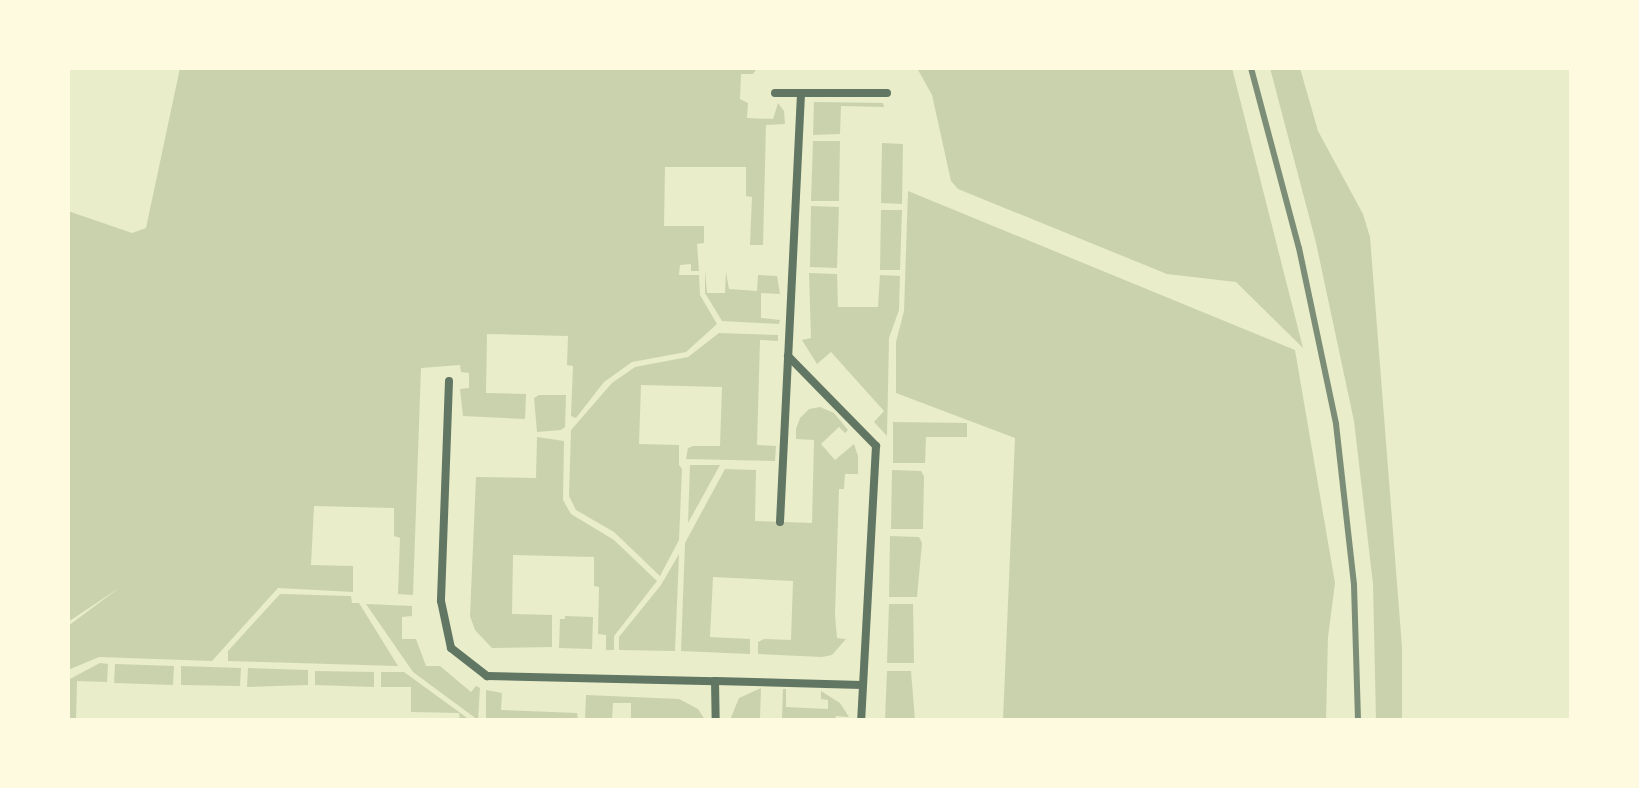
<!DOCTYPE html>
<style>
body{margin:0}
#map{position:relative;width:1639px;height:788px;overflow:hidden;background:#e9edc9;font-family:"Noto Serif",serif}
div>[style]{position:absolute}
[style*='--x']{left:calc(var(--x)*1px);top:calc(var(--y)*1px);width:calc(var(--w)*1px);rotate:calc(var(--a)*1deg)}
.green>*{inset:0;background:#cad2ad}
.minor>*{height:8px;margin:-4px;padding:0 4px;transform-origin:4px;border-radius:4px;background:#617663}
.rail>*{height:6px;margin:-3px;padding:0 3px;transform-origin:3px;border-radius:3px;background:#7c8e77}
span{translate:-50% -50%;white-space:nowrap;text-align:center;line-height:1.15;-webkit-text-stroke:7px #fefae0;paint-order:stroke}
.frame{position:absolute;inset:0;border:70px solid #fefae0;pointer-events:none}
</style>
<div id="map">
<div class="green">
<i style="clip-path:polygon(180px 68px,757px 68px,753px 74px,741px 74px,740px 99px,748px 103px,747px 118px,773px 119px,778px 103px,784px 111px,785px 124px,766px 125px,763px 245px,750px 245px,752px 197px,746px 196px,746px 167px,665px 167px,664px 226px,704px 226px,704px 243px,697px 244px,699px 271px,691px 271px,691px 264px,680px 265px,679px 275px,699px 275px,700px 295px,717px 324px,686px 352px,632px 362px,604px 382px,576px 418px,571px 416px,573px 366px,567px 365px,568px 336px,487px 334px,486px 393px,526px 394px,525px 419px,463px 416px,460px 389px,469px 388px,469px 373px,461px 372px,460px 365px,421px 368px,413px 595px,398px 594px,400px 538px,394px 536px,394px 508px,314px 506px,311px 565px,353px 566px,353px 592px,278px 588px,212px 661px,99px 657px,68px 670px,68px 626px,119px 588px,68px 622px,68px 211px,132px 233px,146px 228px)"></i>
<i style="clip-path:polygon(917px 68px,1232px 68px,1303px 348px,1236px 282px,1167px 274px,958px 189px,951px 181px,932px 95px)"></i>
<i style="clip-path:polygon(1270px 68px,1300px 68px,1318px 131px,1363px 214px,1370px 237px,1402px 647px,1402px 720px,1376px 720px,1373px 584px,1354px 421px,1316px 243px)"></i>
<i style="clip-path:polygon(814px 102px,883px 103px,884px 107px,841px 106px,840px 134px,813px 135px)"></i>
<i style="clip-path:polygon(813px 141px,840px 141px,839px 201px,811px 201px)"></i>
<i style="clip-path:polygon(882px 143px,903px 144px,902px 204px,881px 203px)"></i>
<i style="clip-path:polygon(908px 191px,1295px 350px,1335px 583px,1328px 637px,1326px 720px,1003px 720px,1015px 438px,896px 393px,896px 342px,904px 311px)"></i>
<i style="clip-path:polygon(811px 206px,839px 207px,837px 268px,810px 267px)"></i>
<i style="clip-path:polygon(881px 210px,902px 210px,900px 270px,880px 270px)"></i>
<i style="clip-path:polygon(705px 270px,707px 293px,725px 293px,726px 272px,729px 289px,757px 291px,758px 275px,777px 276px,780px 294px,761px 293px,761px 318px,780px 320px,779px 324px,722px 321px,705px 293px)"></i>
<i style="clip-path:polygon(809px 273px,837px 274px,838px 307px,878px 307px,880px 275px,900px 276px,899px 310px,889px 338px,887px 436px,874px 422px,884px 411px,831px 352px,817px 364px,802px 340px,811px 338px)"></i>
<i style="clip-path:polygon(719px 333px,778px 335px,778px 341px,760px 340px,757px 445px,776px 446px,775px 461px,686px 459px,688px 448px,693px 446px,720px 446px,722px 387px,641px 385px,639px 444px,679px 445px,679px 465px,682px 469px,679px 540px,660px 576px,614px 532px,576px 510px,569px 496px,571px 430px,612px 383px,635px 367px,688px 357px)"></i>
<i style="clip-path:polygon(539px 395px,566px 395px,565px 427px,561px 430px,537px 432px,534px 398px)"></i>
<i style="clip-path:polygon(820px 407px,834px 413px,848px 430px,845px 433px,839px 427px,821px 444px,835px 460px,854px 444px,858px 456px,858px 474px,845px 474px,844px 489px,839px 489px,835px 615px,837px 638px,846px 639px,832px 655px,822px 657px,758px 654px,758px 642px,764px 639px,791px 640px,793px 581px,713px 577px,710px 637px,750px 639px,750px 654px,681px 651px,685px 543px,725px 469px,756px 470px,755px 521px,812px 523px,814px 440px,796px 439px,796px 429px,800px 418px,809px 409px)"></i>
<i style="clip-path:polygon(893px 422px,967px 423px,967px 437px,926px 437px,925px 463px,893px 463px)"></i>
<i style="clip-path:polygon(537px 437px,564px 441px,563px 500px,571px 514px,614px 540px,657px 581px,614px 636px,614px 650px,606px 650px,606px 635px,598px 634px,599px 587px,594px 586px,594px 557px,513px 555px,512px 614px,552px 615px,552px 647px,492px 648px,475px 630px,470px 616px,476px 477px,536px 478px)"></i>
<i style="clip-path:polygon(690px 465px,720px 465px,688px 523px)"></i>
<i style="clip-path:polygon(892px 470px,921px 471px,924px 476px,923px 529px,891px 529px)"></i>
<i style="clip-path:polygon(890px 536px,919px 537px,922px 543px,917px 597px,889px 597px)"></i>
<i style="clip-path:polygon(679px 554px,675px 651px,619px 650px,619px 637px,661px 585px)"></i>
<i style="clip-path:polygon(280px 594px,351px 596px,352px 603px,359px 603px,398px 666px,228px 661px,228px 651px)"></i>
<i style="clip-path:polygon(366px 604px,412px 606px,412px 616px,402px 617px,402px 639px,416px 639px,426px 666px,440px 666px,471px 692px,476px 686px,480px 688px,478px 720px,413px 672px)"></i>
<i style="clip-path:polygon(889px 604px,913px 604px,914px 663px,887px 663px)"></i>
<i style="clip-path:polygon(565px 616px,593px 617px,592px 649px,559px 648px,560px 619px,565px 619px)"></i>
<i style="clip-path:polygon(100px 663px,108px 664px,107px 682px,77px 681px,76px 720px,68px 720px,68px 680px)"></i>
<i style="clip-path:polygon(115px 664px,174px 666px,173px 685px,114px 683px)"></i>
<i style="clip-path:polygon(181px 666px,241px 668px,240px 686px,181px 685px)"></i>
<i style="clip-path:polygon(248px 668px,308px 670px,308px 685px,247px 687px)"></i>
<i style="clip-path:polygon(315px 671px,374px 672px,374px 687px,315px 685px)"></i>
<i style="clip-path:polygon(887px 671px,911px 671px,915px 720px,885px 720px)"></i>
<i style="clip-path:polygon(381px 672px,404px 672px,470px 720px,460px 720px,459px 713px,411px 712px,411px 687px,381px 687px)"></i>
<i style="clip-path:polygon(761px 688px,760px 718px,782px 718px,783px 689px,786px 689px,786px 707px,828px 709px,828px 700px,821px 699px,821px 691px,840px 703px,849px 717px,836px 716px,835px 720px,730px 720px,739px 698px)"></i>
<i style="clip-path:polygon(486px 690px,502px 693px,501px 710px,577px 713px,578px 720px,486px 720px)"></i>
<i style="clip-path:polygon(586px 695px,679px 699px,698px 709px,705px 720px,631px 720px,631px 703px,613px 703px,612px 720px,585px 720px)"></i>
</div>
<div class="minor">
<i style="--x:775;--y:93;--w:112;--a:0"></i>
<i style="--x:801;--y:94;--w:262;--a:92.8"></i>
<i style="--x:788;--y:356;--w:126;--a:45.6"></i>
<i style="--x:876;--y:446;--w:274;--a:93.1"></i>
<i style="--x:449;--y:381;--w:220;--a:92.1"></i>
<i style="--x:441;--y:601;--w:48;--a:78"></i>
<i style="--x:451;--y:648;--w:46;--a:37.9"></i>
<i style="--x:487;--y:676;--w:228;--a:1.3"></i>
<i style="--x:715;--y:681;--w:39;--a:89"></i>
<i style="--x:780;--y:522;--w:166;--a:-87.2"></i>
<i style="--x:715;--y:681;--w:147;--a:1.6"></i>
</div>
<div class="rail">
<i style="--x:1251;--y:68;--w:186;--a:75.1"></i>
<i style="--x:1299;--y:248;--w:180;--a:78.1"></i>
<i style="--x:1336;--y:424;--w:162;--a:83.6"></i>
<i style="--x:1354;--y:585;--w:135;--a:88.3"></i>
</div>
<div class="frame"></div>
</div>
